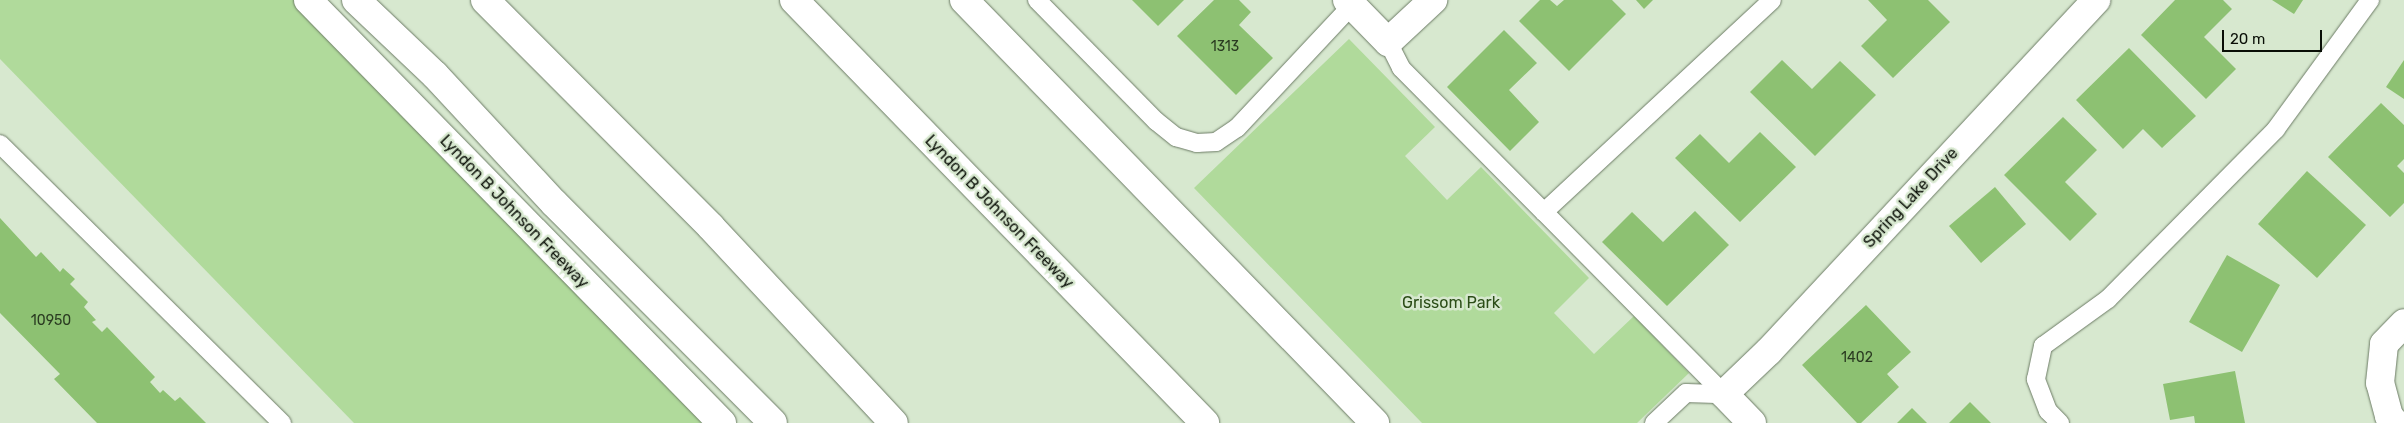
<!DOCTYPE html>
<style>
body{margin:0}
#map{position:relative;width:2404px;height:423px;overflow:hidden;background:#d7e8cf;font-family:Rubik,sans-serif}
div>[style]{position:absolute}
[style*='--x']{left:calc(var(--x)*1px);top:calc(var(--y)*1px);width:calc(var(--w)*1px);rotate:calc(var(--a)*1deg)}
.green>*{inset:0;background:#b0da9b}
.building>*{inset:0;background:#8dc172}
.roads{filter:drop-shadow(0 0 1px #6c7b65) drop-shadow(0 0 1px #6c7b65)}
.lane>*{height:18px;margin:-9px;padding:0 9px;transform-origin:9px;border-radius:9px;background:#fff}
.street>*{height:28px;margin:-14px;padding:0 14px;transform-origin:14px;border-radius:14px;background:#fff}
.secondary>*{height:28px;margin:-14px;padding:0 14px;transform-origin:14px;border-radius:14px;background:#fff}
.highway>*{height:28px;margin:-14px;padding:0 14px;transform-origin:14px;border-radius:14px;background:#fff}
span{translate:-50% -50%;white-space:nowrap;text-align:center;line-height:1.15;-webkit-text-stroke:5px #d7e8cf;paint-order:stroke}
.number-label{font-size:14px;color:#2a3b21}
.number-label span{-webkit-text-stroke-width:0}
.street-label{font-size:16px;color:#090e06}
.park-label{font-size:16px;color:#2b4d17}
.scale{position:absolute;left:2222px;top:30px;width:100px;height:22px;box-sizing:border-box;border:2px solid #090e06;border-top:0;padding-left:6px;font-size:15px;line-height:18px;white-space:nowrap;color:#090e06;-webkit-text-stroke:4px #d7e8cf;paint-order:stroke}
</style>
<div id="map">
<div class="green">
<i style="clip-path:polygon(0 0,313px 0,726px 423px,354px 423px,0 59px)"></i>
<i style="clip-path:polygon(1349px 39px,1435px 127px,1405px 156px,1447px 200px,1481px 167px,1589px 278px,1554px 313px,1594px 354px,1634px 316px,1689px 373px,1637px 423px,1422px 423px,1194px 188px)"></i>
</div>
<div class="building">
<i style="clip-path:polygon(1132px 0,1184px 0,1158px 26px)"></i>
<i style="clip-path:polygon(1214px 0,1239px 0,1251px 12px,1239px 25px,1273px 58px,1236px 95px,1177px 36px)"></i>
<i style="clip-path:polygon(1540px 0,1550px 0,1557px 6px,1564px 0,1612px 0,1626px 14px,1569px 71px,1519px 21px)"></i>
<i style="clip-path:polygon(1636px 0,1653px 0,1644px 9px)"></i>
<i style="clip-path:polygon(1868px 0,1928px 0,1950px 22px,1893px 78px,1861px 46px,1887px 20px)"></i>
<i style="clip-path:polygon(2175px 0,2223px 0,2232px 9px,2204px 37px,2236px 69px,2206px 99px,2141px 35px)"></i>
<i style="clip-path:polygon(2272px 0,2303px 0,2294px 14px)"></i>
<i style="clip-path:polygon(1504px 30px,1537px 63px,1509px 90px,1539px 122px,1510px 151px,1447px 87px)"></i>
<i style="clip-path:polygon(2129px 48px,2196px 116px,2162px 148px,2143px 129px,2123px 149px,2076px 100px)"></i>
<i style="clip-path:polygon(1782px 60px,1812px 89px,1840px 61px,1876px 95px,1815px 156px,1750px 92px)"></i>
<i style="clip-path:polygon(2404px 60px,2404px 99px,2386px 87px)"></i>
<i style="clip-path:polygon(2381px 103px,2404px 125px,2404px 159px,2397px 166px,2404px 173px,2404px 203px,2390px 217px,2328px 157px)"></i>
<i style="clip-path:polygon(2063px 117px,2097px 150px,2065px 182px,2097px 214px,2070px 241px,2004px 175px)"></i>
<i style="clip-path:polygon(1760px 132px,1796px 167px,1740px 222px,1675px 158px,1700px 134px,1729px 163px)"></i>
<i style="clip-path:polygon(2307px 171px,2366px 225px,2317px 278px,2258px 224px)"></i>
<i style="clip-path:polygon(1995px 187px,2026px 224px,1981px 263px,1949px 226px)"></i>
<i style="clip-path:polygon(1695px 211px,1729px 245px,1667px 306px,1602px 242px,1632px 212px,1663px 242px)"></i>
<i style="clip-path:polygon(0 218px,36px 257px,41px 252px,60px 272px,63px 268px,75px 279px,70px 284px,88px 302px,84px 307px,96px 320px,92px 322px,102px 332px,107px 327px,155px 377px,150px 382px,160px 393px,163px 390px,175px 401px,180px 397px,206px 423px,97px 423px,54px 379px,60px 374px,0 313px)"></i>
<i style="clip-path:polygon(2227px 255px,2280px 285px,2242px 352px,2189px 322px)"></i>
<i style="clip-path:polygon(1866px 305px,1911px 352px,1887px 374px,1899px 387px,1861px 423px,1857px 423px,1802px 365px)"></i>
<i style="clip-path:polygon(2235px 371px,2245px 423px,2195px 423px,2194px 416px,2170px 420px,2163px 384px)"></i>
<i style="clip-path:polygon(1970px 402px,1991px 423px,1949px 423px)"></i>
<i style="clip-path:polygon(1912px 408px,1927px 423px,1897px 423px)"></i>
</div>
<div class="roads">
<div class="lane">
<i style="--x:1037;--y:0;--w:170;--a:45.5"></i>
<i style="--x:1156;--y:121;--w:26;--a:39"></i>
<i style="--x:1176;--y:137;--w:22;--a:16"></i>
<i style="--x:1197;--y:143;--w:19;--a:-3"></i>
<i style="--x:1216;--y:142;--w:25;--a:-34"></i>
<i style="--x:1237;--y:128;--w:168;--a:-46.9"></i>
<i style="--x:1388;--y:42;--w:29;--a:63"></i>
<i style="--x:1401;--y:68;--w:203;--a:45.2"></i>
<i style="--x:1544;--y:212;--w:311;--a:-42.9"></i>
<i style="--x:0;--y:144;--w:397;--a:44.7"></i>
<i style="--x:1544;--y:212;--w:256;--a:45.3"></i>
<i style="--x:1654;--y:423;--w:44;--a:-43.2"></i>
<i style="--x:1686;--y:393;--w:38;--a:2"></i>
<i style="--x:2060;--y:423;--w:17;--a:-135"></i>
<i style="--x:2048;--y:411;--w:34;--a:-111"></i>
<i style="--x:2036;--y:379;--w:34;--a:-78"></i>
<i style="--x:2043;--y:346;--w:80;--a:-35.9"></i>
<i style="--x:2108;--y:299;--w:239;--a:-45.3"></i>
<i style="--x:2276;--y:129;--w:160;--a:-53.9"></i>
</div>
<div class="street">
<i style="--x:1347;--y:0;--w:59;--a:45.7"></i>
<i style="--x:1388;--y:42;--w:62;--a:-43"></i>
<i style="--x:1752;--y:423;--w:40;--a:-134"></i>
<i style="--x:1724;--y:394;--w:62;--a:-43.7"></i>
<i style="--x:1769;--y:351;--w:480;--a:-47"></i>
<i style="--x:2395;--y:423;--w:9;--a:-131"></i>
<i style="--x:2389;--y:416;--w:34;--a:-105"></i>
<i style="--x:2380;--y:383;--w:39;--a:-84"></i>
<i style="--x:2384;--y:344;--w:29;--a:-46"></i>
</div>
<div class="secondary">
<i style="--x:308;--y:0;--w:592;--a:45.62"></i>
<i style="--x:964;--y:0;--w:590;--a:45.82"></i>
</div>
<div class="highway">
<i style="--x:356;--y:0;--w:109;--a:43.5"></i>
<i style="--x:435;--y:75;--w:175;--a:47.1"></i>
<i style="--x:554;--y:203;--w:310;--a:45.1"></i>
<i style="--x:485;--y:0;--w:320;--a:45.1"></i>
<i style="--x:711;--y:227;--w:268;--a:47"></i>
<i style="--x:794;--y:0;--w:590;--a:45.82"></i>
</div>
</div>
<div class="number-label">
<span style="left:1225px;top:47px">1313</span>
<span style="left:51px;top:321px">10950</span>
<span style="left:1857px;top:358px">1402</span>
</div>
<div class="street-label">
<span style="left:1911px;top:198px;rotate:-47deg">Spring Lake Drive</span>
<span style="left:514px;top:212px;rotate:46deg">Lyndon B Johnson Freeway</span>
<span style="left:999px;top:212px;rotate:46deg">Lyndon B Johnson Freeway</span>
</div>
<div class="park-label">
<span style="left:1451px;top:303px">Grissom Park</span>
</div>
<div class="scale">20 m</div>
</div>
